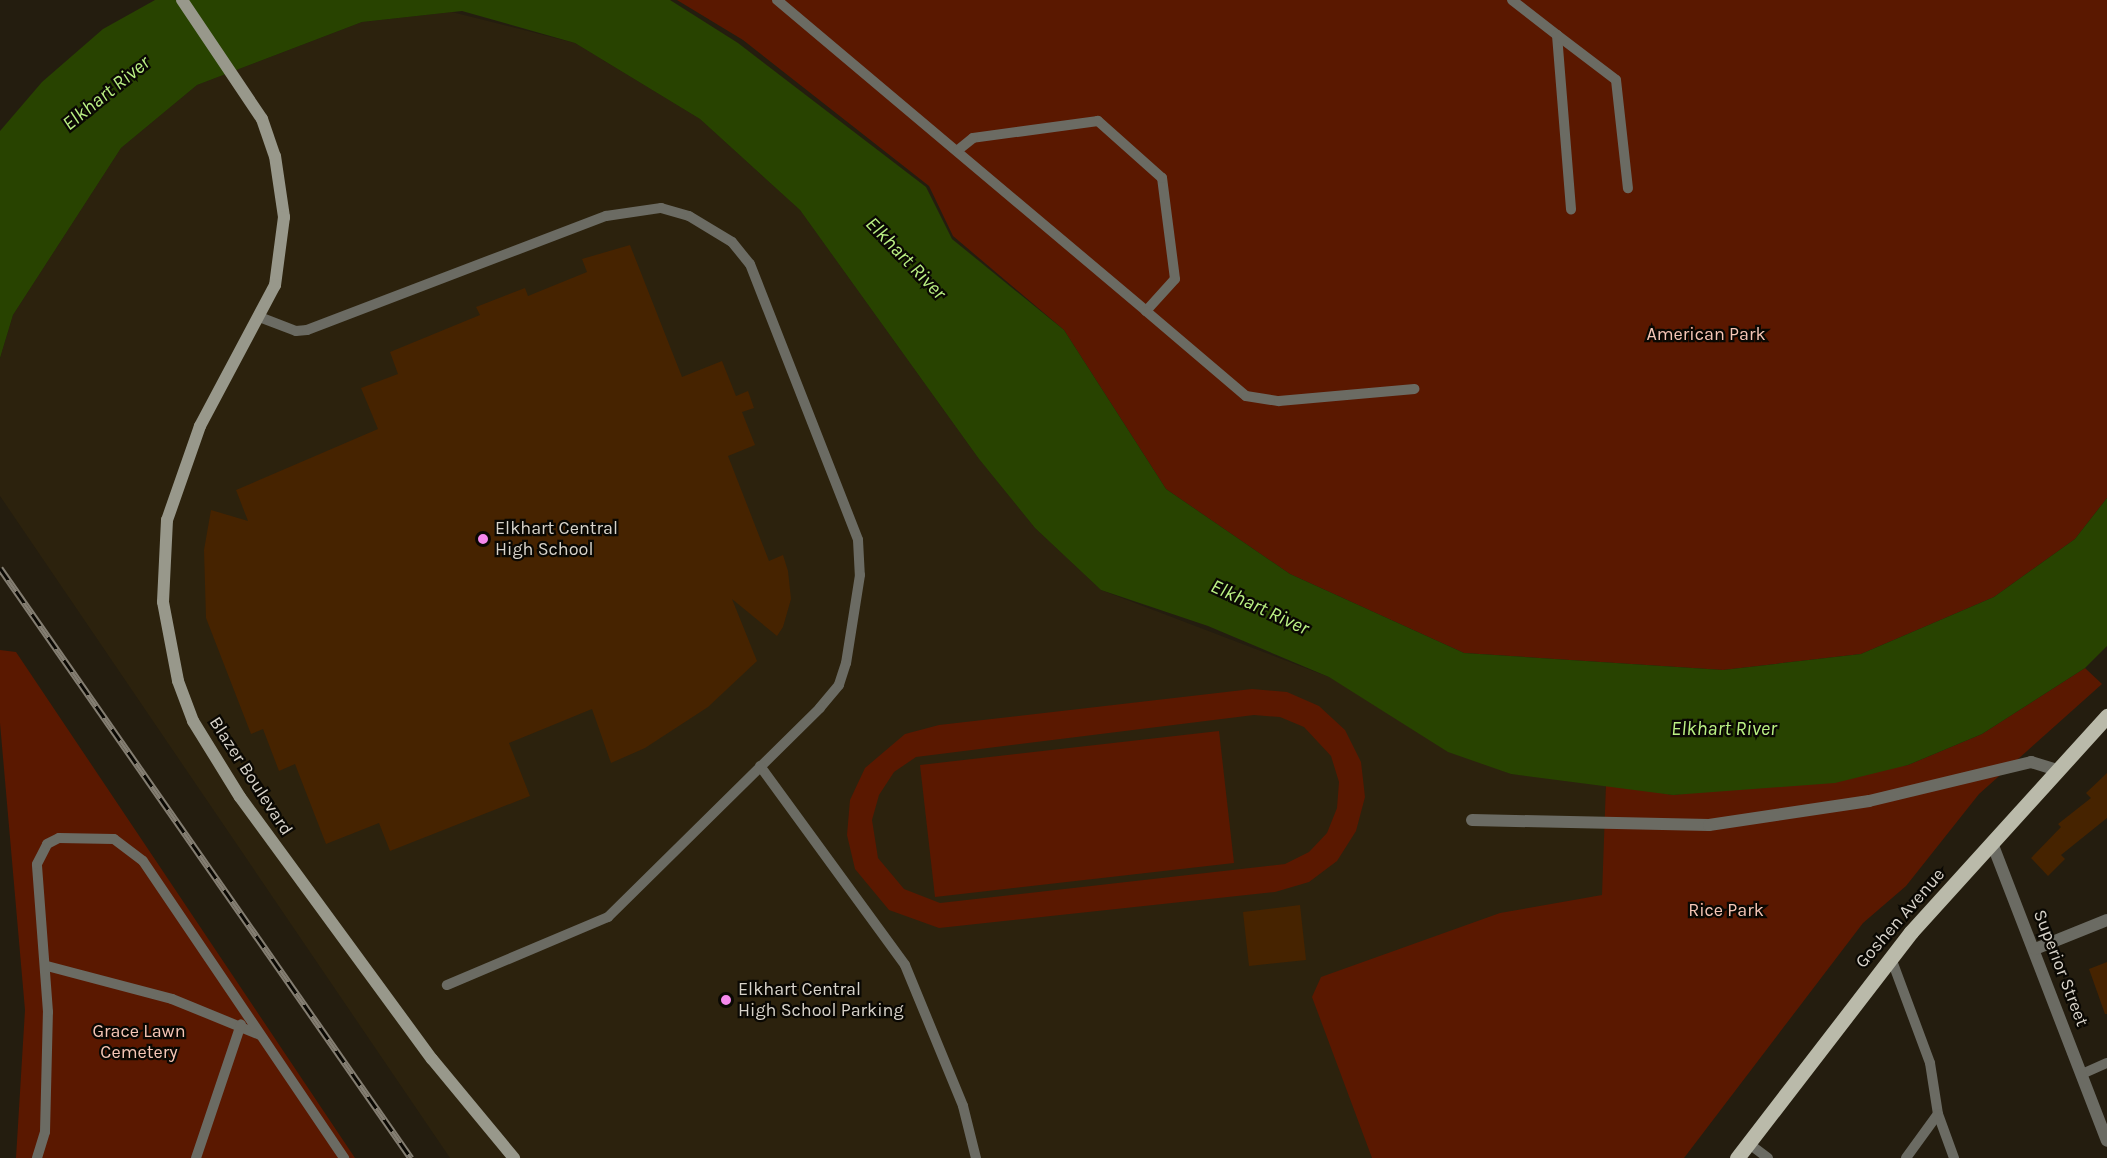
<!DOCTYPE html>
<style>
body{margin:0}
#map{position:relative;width:2107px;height:1158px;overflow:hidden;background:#241d0f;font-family:Karla,sans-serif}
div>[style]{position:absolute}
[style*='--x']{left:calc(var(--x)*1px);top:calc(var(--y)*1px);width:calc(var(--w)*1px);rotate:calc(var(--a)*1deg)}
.built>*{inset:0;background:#2c220d}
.green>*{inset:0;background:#5a1800}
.water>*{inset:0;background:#284300}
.building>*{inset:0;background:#462300}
.service>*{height:10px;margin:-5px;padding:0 5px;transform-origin:5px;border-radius:5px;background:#6b6b63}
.minor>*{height:12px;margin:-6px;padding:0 6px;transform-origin:6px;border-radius:6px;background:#6b6b63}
.secondary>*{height:12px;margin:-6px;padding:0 6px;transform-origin:6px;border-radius:6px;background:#98988b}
.primary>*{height:15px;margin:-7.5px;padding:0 7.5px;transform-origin:7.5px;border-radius:7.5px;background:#babaaa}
.rail>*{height:7px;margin-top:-3.5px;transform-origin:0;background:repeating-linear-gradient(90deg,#0a0803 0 14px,#847e72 0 28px);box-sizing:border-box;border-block:2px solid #847e72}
.dots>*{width:16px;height:16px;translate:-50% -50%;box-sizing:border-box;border:3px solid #0a0803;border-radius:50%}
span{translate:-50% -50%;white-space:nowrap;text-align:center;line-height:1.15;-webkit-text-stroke:4.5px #0a0803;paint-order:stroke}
.park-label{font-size:18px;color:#f6c6b6}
.poi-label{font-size:18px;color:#d8d3ca}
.left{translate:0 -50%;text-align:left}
.street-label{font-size:18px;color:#d8d3ca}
.water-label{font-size:20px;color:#bbf184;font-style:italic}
</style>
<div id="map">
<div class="built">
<i style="clip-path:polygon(452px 12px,575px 43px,700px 119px,800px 210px,979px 459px,1035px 528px,1101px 590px,1329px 677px,1455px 750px,1511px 774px,1606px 783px,1602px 1158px,450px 1158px,0 496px,0 358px,13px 315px,121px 148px,197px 85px,362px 22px)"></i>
</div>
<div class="green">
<i style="clip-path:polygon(677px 0,2107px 0,2107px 498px,2075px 539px,1994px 597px,1861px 654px,1723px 670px,1464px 653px,1290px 574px,1166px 489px,1064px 330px,953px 236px,929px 186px,743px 40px)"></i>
<i style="clip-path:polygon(0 650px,16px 652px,355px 1158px,16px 1158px,25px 1010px,0 723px)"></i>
<i style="clip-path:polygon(2085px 668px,2102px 684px,1979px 794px,1906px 886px,1863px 923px,1684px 1158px,1372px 1158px,1312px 997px,1321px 977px,1500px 913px,1602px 895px,1606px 783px,1673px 795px,1908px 765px,1982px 734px)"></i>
<i style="clip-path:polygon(evenodd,1252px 689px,1287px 692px,1319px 706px,1345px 730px,1361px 762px,1365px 797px,1356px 831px,1337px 861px,1309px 882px,1275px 892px,939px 928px,889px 910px,855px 869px,847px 835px,850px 800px,865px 768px,905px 734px,939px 725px,1252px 689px,1254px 715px,1280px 717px,1304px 727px,1331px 756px,1339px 782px,1337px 808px,1327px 833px,1309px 852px,1285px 864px,940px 903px,904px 889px,878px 858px,872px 820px,879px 795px,894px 772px,916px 757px,1254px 715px)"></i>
<i style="clip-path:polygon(1219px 731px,1234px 863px,935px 897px,920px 765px)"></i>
</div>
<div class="water">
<i style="clip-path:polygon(155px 0,670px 0,738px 43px,926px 187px,952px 239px,1064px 330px,1166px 489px,1290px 574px,1464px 653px,1723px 670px,1861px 654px,1994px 597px,2075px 539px,2107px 498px,2107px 646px,2085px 668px,1982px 734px,1908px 765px,1835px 783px,1673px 795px,1511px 774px,1448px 752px,1329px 677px,1208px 626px,1101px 590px,1035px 528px,979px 459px,800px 210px,700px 119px,575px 43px,462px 11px,362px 22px,197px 85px,121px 148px,13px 315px,0 358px,0 131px,42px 82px,103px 29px)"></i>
</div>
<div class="building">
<i style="clip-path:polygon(630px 245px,682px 377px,722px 361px,736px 396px,748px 391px,754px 408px,742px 412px,755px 445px,728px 456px,769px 561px,783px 555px,788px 571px,791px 599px,783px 627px,777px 636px,732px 599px,757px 661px,708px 707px,645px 748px,611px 763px,592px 709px,509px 743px,530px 796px,390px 851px,379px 823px,326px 844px,295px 764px,279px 771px,263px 729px,251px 734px,206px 618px,204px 550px,211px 510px,248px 521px,236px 490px,378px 429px,361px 388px,398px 374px,390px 352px,480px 315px,476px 307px,525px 288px,528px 296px,587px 272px,582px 259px)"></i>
<i style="clip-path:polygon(2107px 773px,2107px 818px,2061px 855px,2065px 859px,2048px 876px,2031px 858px,2061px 827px,2058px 824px,2091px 798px,2086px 793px)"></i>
<i style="clip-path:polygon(1300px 905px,1306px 960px,1249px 966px,1243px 912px)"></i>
<i style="clip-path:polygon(2107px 962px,2107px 1014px,2105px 1014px,2089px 969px)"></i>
</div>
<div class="service">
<i style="--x:777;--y:0;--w:483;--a:40.1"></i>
<i style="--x:1146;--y:311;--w:43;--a:-47.8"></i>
<i style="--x:1175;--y:279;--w:102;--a:-97.3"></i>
<i style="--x:1162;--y:178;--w:86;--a:-138.3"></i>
<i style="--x:1098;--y:121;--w:126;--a:172.3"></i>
<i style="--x:973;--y:138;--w:19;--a:141"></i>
<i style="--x:1512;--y:0;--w:57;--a:37.9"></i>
<i style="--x:1557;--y:35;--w:175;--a:85.4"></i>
<i style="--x:1557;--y:35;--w:74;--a:37.3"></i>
<i style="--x:1616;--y:80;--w:109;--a:83.7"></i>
<i style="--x:1146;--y:311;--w:131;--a:40.4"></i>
<i style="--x:1246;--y:396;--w:33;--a:9"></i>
<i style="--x:1279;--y:401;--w:136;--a:-5.1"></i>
<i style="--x:262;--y:318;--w:36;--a:21"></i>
<i style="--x:296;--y:331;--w:11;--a:-5"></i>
<i style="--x:307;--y:330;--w:320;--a:-20.9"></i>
<i style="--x:606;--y:216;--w:56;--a:-8.3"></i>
<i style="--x:661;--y:208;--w:29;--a:16"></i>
<i style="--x:689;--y:216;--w:50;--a:31.2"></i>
<i style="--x:732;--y:242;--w:28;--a:51"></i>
<i style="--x:750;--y:264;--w:296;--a:68.6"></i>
<i style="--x:858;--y:540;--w:35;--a:87"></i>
<i style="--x:860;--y:575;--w:89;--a:99"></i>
<i style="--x:846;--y:663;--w:23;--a:108"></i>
<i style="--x:839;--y:685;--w:30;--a:130"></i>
<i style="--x:820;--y:708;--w:298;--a:135.4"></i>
<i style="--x:608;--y:917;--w:175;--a:157.1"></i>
<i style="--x:760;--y:766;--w:246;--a:53.9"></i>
<i style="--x:905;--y:965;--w:152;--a:67.6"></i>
<i style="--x:963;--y:1106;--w:54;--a:76"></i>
<i style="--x:1891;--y:958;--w:112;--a:69.6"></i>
<i style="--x:1930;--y:1063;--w:52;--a:81.1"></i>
<i style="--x:1938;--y:1114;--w:47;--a:70"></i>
<i style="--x:47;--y:966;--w:129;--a:14.8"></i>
<i style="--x:172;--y:999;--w:95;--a:22.2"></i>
<i style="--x:2082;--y:1074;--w:27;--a:-24"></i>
<i style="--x:1748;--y:1143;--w:25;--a:37"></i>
<i style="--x:37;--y:1158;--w:27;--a:-73"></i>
<i style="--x:45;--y:1132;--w:120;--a:-88.6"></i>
<i style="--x:48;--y:1012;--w:148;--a:-94.3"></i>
<i style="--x:37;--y:864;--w:22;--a:-63"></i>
<i style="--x:47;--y:844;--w:13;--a:-27"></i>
<i style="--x:59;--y:838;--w:55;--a:1"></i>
<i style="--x:114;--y:839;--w:36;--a:37"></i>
<i style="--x:143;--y:861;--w:359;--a:55.9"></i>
<i style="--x:196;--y:1158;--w:141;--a:-71.4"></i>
<i style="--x:1906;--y:1158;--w:54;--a:-54"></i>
</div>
<div class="minor">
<i style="--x:1472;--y:820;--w:237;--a:1.2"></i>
<i style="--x:1709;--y:825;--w:162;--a:-8.5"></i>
<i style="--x:1869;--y:801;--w:167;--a:-13.5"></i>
<i style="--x:2031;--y:762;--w:28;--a:17"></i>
<i style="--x:1992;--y:843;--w:319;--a:68.9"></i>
<i style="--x:2035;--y:949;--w:78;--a:-21.9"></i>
</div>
<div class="secondary">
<i style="--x:182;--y:0;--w:143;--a:56.1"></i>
<i style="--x:262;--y:119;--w:39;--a:71"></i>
<i style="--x:275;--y:156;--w:62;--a:81.6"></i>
<i style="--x:284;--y:217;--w:69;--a:97.5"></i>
<i style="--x:275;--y:285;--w:160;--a:118"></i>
<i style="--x:200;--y:426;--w:100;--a:109.3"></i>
<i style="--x:167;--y:520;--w:82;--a:92.8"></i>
<i style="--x:163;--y:602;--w:80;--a:79.2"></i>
<i style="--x:178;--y:681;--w:43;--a:69.4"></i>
<i style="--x:193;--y:721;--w:89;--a:58.3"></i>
<i style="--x:240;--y:797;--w:325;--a:53.8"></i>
<i style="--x:432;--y:1059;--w:129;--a:50.4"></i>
</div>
<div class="primary">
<i style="--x:1737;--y:1158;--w:285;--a:-52.4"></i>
<i style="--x:1911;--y:932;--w:292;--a:-47.8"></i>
</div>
<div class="rail">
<i style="--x:0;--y:568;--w:719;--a:55.14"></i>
</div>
<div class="dots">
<i style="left:483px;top:539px;background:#f689ed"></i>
<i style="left:726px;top:1000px;background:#f689ed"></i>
</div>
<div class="park-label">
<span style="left:1706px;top:334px">American Park</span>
<span style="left:1726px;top:910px">Rice Park</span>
<span style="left:139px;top:1042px">Grace Lawn<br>Cemetery</span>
</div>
<div class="poi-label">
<span class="left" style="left:495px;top:539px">Elkhart Central<br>High School</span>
<span class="left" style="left:738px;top:1000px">Elkhart Central<br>High School Parking</span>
</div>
<div class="street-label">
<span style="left:251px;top:776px;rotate:57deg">Blazer Boulevard</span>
<span style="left:1900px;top:918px;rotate:-49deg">Goshen Avenue</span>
<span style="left:2061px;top:968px;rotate:69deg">Superior Street</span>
</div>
<div class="water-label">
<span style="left:106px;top:93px;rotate:-39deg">Elkhart River</span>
<span style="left:906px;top:258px;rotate:46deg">Elkhart River</span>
<span style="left:1260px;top:607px;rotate:25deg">Elkhart River</span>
<span style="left:1724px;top:728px">Elkhart River</span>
</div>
</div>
